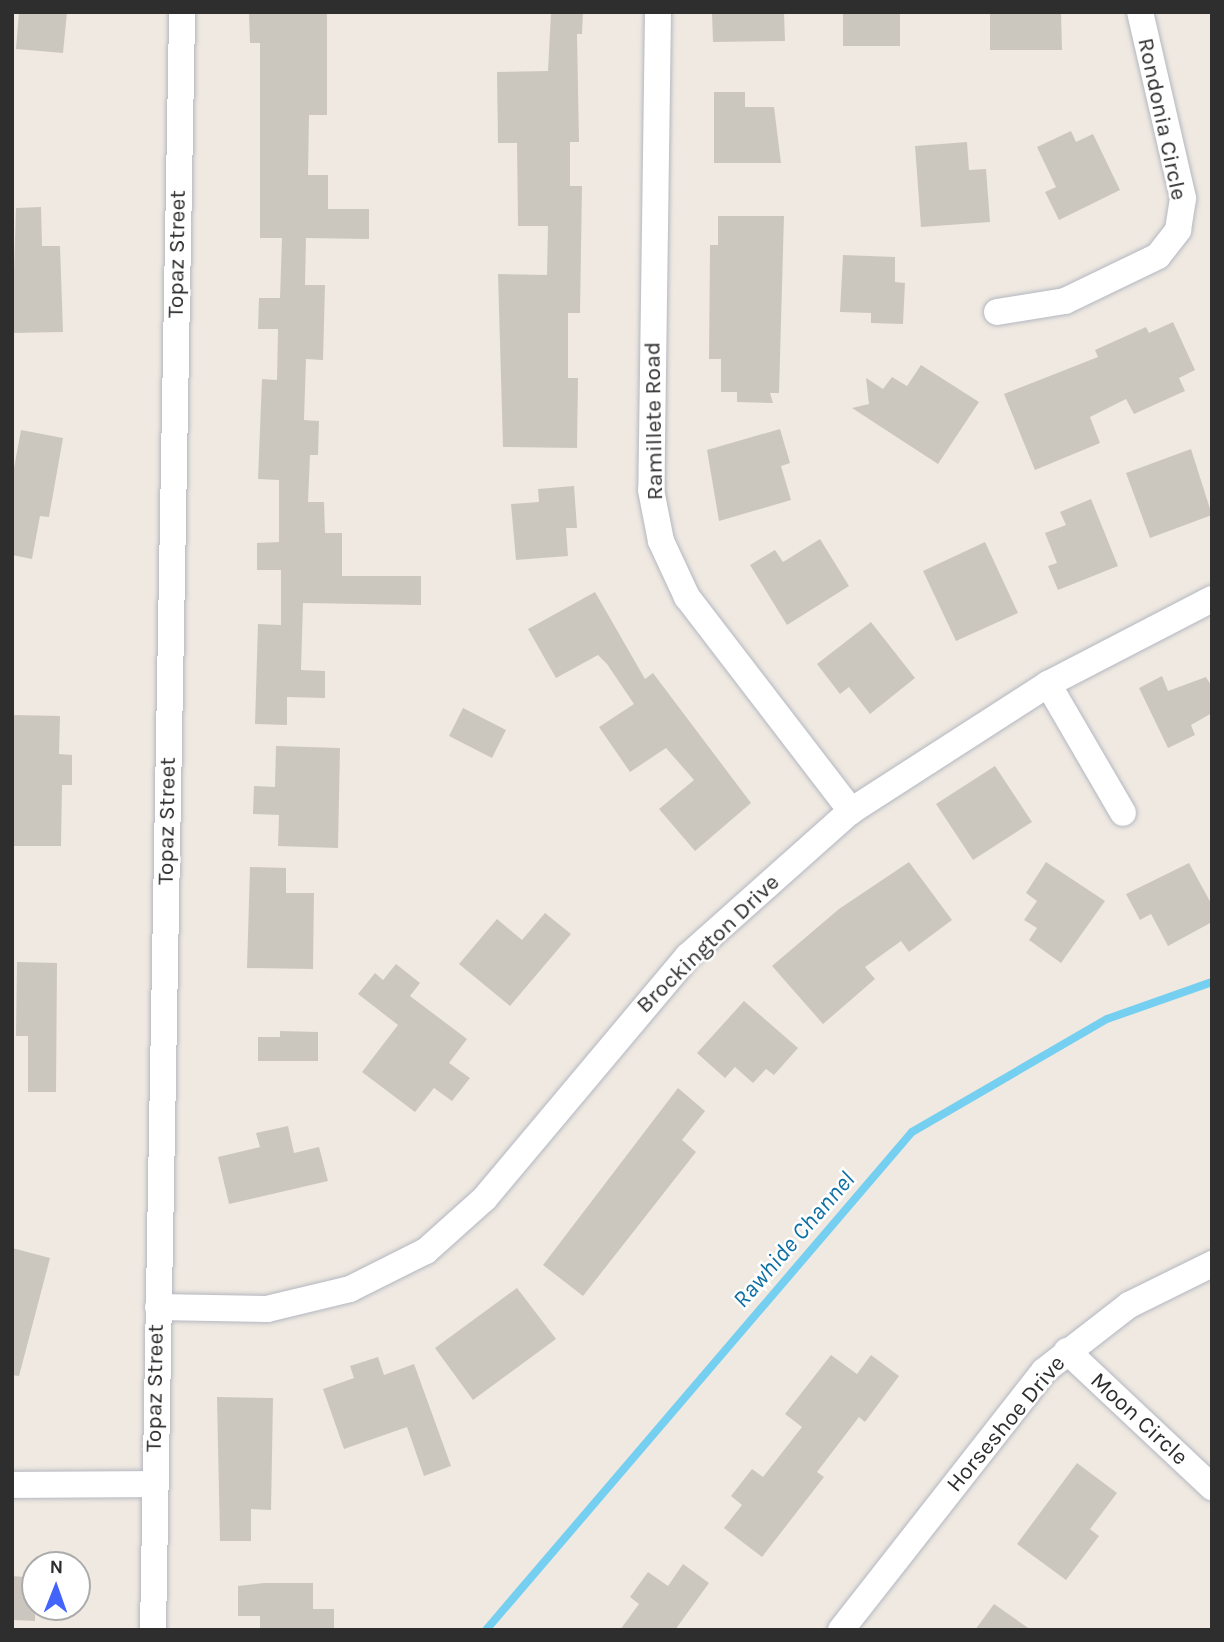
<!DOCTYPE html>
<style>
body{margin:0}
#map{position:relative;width:1224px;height:1642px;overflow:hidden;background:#efe9e1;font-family:Karla,sans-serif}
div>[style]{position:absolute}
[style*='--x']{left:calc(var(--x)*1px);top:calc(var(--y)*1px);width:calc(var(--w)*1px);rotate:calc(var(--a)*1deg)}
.stream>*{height:8px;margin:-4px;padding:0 4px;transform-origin:4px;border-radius:4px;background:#75cff0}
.building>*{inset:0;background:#cbc7bf}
.roads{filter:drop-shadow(0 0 2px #b4b7c1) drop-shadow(0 0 2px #b4b7c1)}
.minor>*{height:26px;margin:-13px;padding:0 13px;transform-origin:13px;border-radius:13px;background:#fff}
span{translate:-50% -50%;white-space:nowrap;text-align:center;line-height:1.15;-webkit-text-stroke:5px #fff;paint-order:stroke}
.street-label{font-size:23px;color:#2e2e2e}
.water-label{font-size:24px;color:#0d6fa3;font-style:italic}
.frame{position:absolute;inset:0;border:14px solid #2e2e2e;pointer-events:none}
.north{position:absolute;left:21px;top:1551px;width:70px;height:70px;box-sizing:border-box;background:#fff;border:2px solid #ababab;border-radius:50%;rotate:1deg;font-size:19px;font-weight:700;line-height:28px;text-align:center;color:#2e2e2e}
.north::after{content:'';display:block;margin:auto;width:24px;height:32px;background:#4264fb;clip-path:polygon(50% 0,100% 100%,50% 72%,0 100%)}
</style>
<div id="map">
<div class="stream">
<i style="--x:486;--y:1630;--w:655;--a:-49.46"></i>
<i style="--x:912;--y:1132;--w:225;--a:-30.1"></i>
<i style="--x:1107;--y:1019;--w:111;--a:-19.4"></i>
</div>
<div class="building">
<i style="clip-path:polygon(19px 12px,67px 12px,63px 53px,16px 49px)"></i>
<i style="clip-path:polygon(551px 12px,583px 12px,582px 34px,577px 34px,579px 142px,570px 142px,570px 186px,582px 186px,580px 313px,568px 313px,568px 378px,578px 378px,577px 448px,503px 447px,498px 274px,547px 275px,548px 226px,518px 226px,517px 143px,498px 143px,497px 72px,548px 71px)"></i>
<i style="clip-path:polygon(712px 12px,784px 12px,785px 41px,713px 42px)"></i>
<i style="clip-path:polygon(843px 12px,900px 12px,900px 46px,843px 46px)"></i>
<i style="clip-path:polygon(990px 12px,1061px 12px,1062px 50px,990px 50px)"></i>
<i style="clip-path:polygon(249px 14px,327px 14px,327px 115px,309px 115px,308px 175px,328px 175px,328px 209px,369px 209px,369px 239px,306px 238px,305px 285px,325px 285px,323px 360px,306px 359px,304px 420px,319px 421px,318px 455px,310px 455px,308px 502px,324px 502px,325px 533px,342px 533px,342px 576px,421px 576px,421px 605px,303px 603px,301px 670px,325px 671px,325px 698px,287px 697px,287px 725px,255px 724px,258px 624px,281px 625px,281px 570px,257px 570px,257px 543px,279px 542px,279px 480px,258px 479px,262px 379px,277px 380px,278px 329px,258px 329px,259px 298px,280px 298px,282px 238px,260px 238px,260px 43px,250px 43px)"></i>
<i style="clip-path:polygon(714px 92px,745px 92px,745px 107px,774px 107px,781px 163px,714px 163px)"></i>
<i style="clip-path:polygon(1071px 131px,1076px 142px,1093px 134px,1120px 190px,1059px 220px,1045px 192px,1056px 187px,1037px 147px)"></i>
<i style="clip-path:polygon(967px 142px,969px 170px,986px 169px,990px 222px,921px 227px,915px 146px)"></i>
<i style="clip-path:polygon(41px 207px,42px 246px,60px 246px,63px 332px,12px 333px,16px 208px)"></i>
<i style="clip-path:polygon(718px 216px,784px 216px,779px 393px,770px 393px,773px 403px,737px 402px,737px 392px,721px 392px,721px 359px,709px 359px,710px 245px,718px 245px)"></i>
<i style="clip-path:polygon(843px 255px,895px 257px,895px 282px,905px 283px,903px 324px,871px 323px,871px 313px,840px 312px)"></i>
<i style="clip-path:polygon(1173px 322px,1195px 370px,1179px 378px,1185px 391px,1134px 414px,1126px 399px,1090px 417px,1100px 443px,1035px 470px,1004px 394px,1098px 357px,1095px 350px,1146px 327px,1149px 333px)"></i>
<i style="clip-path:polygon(921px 365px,979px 402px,938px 464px,852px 408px,869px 404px,866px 378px,883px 389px,892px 377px,907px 386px)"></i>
<i style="clip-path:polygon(780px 429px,790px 463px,781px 466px,791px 500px,719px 521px,707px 450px)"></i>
<i style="clip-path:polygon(21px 430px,63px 438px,49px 517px,40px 516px,32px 559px,12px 555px,12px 479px)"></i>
<i style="clip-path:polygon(1191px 449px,1212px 515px,1150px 538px,1126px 473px)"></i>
<i style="clip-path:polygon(574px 486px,577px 528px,566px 528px,568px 556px,516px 560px,511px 504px,539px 502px,538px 489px)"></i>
<i style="clip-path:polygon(1091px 499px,1118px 566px,1058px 590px,1048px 566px,1057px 563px,1045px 533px,1066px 525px,1060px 512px)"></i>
<i style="clip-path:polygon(820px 539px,849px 586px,787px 625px,750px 565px,775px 550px,783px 562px)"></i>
<i style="clip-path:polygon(985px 542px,1018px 613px,956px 641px,923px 571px)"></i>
<i style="clip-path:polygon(595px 592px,645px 679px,653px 673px,751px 803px,695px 851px,659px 809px,694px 780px,666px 748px,630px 772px,599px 727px,634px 704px,607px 664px,598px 655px,556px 678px,528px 629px)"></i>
<i style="clip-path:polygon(871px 622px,915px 678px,870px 714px,849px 687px,840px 694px,817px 664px)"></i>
<i style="clip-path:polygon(1162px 676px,1168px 691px,1206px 677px,1212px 687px,1212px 713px,1191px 725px,1195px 735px,1168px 748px,1139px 688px)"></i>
<i style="clip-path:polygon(463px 708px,506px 730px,492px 758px,449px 736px)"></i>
<i style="clip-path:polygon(12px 715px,60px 716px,59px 754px,72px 755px,72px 785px,62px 785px,61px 846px,12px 846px)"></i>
<i style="clip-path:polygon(276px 746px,340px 748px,338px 848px,278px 846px,279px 815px,253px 814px,254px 786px,275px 787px)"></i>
<i style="clip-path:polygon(995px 766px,1032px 822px,973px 860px,936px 804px)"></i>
<i style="clip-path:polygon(909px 862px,952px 920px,909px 952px,901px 941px,865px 967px,875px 979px,823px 1024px,772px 966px,839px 909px)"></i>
<i style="clip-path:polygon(1046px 862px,1105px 901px,1061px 963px,1029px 940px,1037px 928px,1024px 920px,1037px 901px,1026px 893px)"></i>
<i style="clip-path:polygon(1189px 863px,1212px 905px,1212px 922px,1168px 946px,1151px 914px,1140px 920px,1126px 894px)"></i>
<i style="clip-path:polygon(250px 867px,286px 868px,286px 893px,314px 893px,313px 969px,247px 968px)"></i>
<i style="clip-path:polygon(545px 913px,571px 934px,510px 1006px,459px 964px,497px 919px,522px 940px)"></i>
<i style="clip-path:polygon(17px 962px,57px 963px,56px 1092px,28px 1092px,28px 1036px,16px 1036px)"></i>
<i style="clip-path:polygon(396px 964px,420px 983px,410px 996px,467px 1039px,449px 1063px,470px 1078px,452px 1101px,434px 1088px,415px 1112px,362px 1072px,398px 1025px,358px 994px,375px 973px,383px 980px)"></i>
<i style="clip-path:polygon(744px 1001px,798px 1048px,774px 1075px,766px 1069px,753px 1083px,735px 1067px,725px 1078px,697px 1053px)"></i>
<i style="clip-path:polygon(280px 1031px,318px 1032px,318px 1061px,258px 1061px,258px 1037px,280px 1037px)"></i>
<i style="clip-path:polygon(678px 1088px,705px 1111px,682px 1140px,696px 1152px,583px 1296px,543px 1265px)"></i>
<i style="clip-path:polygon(288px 1126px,294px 1153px,319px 1147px,328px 1181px,229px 1204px,218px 1157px,260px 1147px,256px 1133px)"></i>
<i style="clip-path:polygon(12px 1248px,50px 1258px,19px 1376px,12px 1375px)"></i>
<i style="clip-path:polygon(517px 1288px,556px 1339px,473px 1400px,435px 1348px)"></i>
<i style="clip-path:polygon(831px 1355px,857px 1374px,871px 1355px,899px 1376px,865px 1422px,859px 1417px,817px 1472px,824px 1477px,762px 1557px,724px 1528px,742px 1505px,731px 1496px,752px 1469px,763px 1477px,802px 1427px,785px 1414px)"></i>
<i style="clip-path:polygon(378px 1357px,384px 1375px,414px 1364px,451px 1466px,424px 1476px,407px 1427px,344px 1449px,323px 1389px,354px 1378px,350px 1366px)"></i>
<i style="clip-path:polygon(217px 1397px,273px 1398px,271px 1510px,251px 1509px,251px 1541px,220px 1541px)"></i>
<i style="clip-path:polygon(1077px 1463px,1117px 1493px,1090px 1529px,1099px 1536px,1066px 1580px,1017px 1544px)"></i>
<i style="clip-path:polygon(683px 1564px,709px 1583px,675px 1630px,620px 1630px,639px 1604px,630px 1597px,648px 1572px,668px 1586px)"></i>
<i style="clip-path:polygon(12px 1576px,35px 1578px,35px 1621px,12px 1620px)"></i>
<i style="clip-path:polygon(264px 1583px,313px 1583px,313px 1609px,334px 1609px,334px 1630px,260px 1630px,260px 1616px,238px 1616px,238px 1586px)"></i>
<i style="clip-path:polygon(994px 1604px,1031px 1630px,975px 1630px)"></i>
</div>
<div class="roads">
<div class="minor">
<i style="--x:658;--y:12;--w:478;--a:90.8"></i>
<i style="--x:651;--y:490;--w:52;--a:78.9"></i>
<i style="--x:661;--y:541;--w:62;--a:65.1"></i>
<i style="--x:687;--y:597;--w:270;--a:52.5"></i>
<i style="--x:997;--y:312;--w:69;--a:-9.2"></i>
<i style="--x:1065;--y:301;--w:103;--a:-25.8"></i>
<i style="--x:1158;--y:256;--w:33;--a:-52"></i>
<i style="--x:1178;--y:230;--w:32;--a:-81"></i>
<i style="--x:1183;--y:198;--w:191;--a:-103"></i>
<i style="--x:1048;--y:684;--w:149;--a:59.8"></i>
<i style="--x:158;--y:1307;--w:109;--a:1.1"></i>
<i style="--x:267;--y:1309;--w:85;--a:-13.5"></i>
<i style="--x:350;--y:1289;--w:85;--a:-26.6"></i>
<i style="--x:426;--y:1251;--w:79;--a:-41.9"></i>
<i style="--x:485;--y:1198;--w:316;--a:-50"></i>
<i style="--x:688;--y:956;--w:218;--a:-41.7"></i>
<i style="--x:851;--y:811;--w:234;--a:-32.8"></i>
<i style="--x:1048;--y:684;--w:185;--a:-27.4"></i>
<i style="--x:1067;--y:1351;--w:199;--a:43.2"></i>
<i style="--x:12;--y:1485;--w:141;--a:-0.4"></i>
<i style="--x:153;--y:1630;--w:1618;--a:-88.97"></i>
<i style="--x:841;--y:1630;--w:329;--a:-51.9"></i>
<i style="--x:1044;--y:1371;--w:108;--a:-37.8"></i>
<i style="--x:1129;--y:1305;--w:93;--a:-26.3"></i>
</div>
</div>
<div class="street-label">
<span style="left:1162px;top:119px;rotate:78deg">Rondonia Circle</span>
<span style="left:177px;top:254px;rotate:-89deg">Topaz Street</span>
<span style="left:654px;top:421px;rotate:-91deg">Ramillete Road</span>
<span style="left:167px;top:821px;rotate:-89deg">Topaz Street</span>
<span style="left:708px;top:944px;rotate:-44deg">Brockington Drive</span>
<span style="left:155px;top:1388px;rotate:-89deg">Topaz Street</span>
<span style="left:1139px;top:1419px;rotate:43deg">Moon Circle</span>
<span style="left:1006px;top:1424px;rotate:-50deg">Horseshoe Drive</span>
</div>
<div class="water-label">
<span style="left:794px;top:1240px;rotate:-49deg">Rawhide Channel</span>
</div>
<div class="frame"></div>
<div class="north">N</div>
</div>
